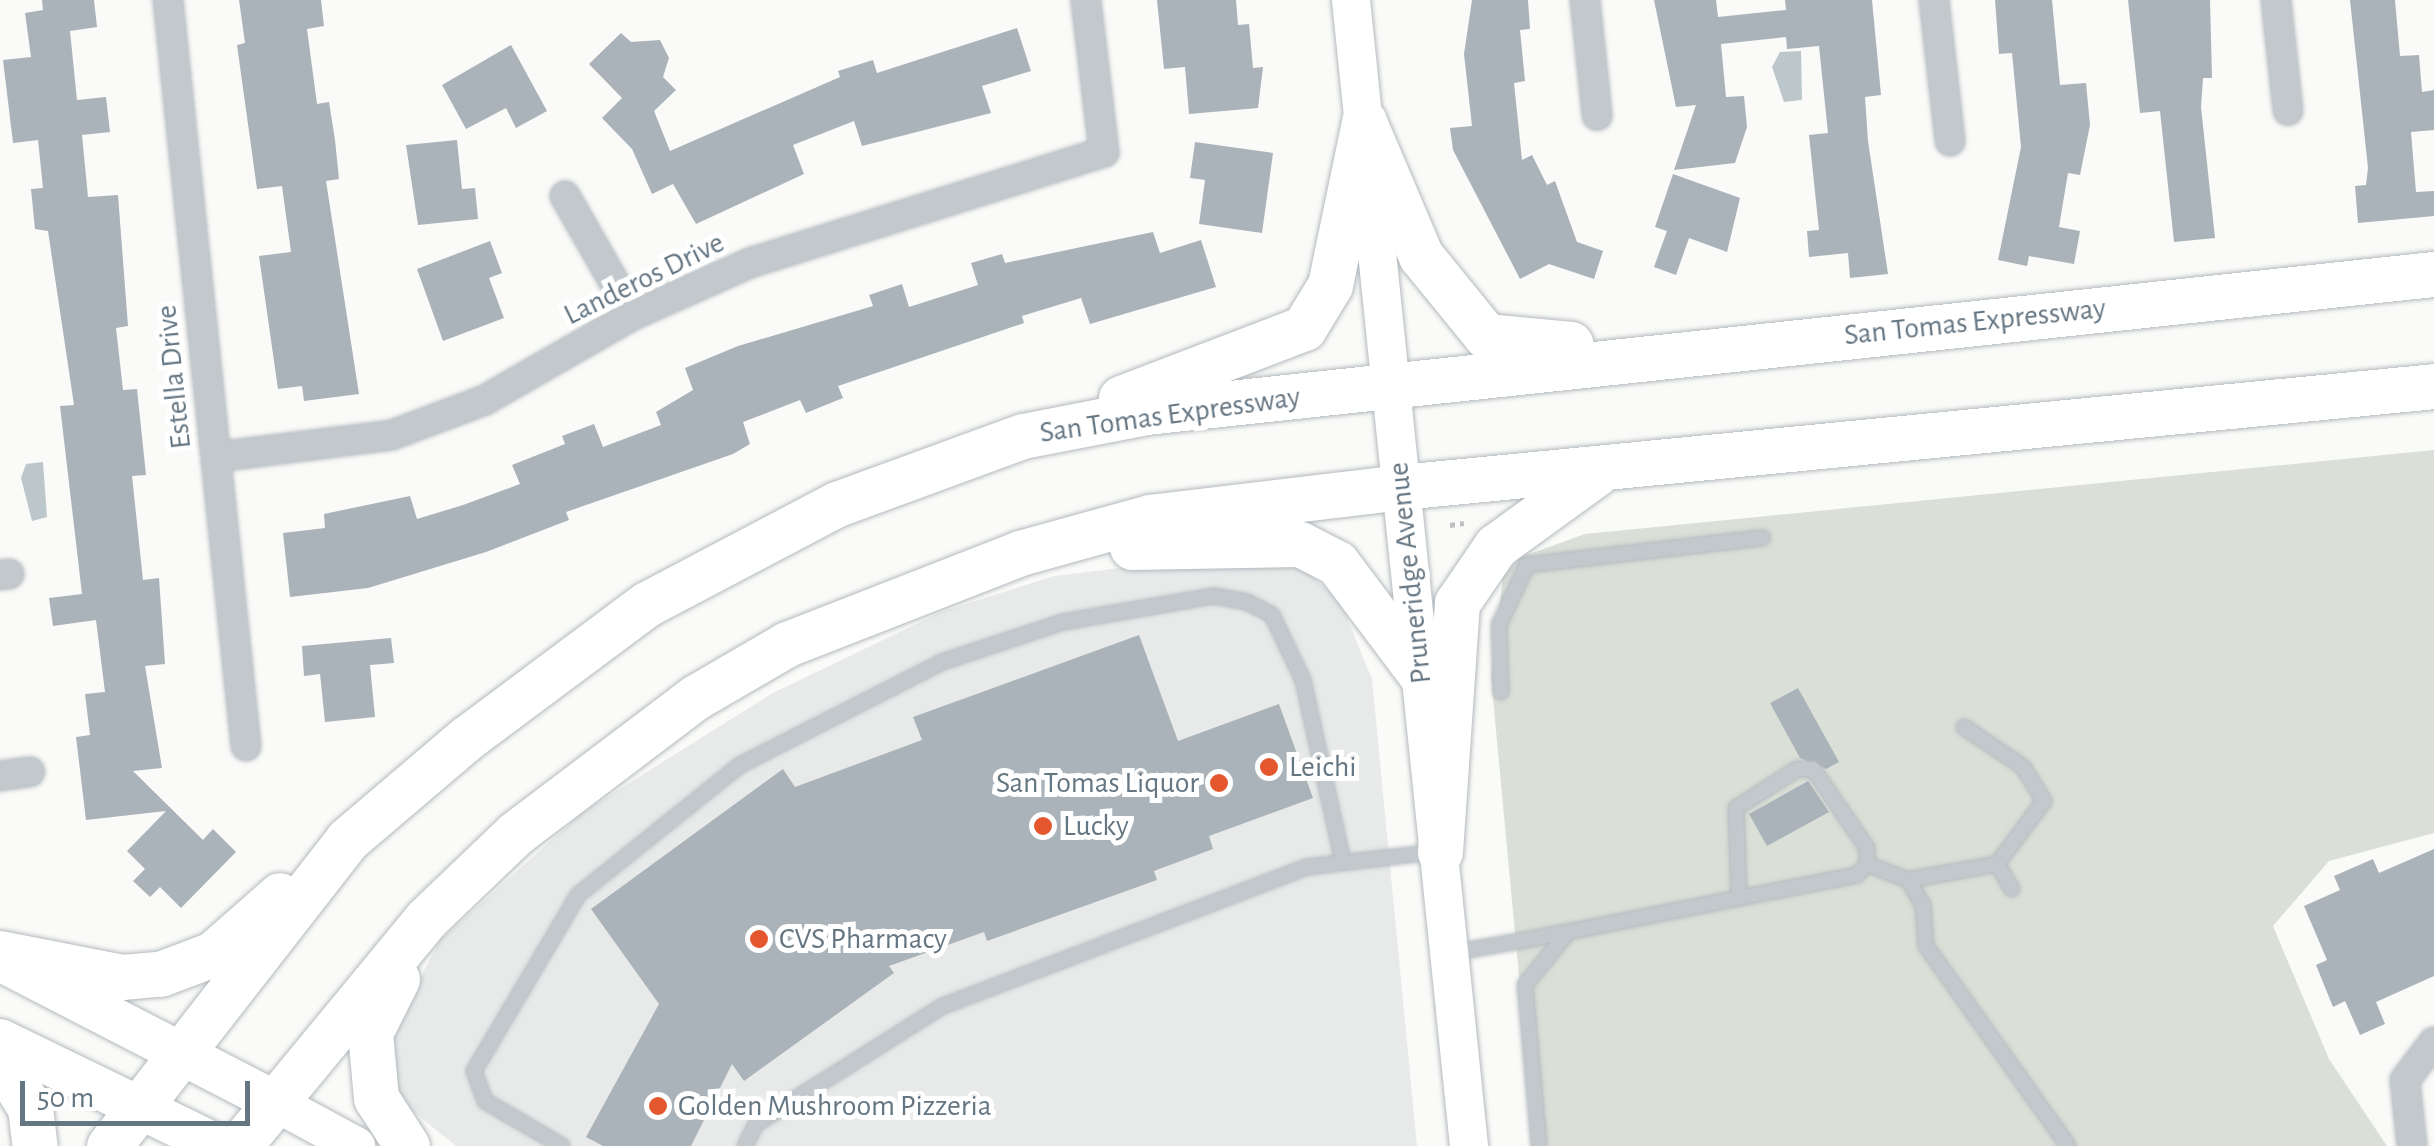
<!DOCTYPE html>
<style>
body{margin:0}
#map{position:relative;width:2434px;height:1146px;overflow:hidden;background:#fafaf8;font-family:"Alegreya Sans",sans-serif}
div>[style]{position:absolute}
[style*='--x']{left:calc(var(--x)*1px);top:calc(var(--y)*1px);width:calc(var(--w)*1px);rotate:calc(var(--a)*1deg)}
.built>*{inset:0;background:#e8e9e9}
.green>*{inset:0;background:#dadfd7}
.water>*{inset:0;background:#bbc7cb}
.building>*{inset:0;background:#aab3b9}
.path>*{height:5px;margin-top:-2.5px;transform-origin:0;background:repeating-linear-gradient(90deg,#bbbfc2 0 5px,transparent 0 10px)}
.roads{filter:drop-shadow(0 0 2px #b3babf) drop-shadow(0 0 2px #b3babf)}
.service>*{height:14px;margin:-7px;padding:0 7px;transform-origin:7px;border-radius:7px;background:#c3c8cc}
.minor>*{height:28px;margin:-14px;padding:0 14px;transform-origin:14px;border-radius:14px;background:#c3c8cc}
.secondary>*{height:38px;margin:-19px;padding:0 19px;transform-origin:19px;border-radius:19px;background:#fff}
.primary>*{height:42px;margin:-21px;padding:0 21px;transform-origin:21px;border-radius:21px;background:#fff}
.trunk>*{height:45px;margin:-22.5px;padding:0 22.5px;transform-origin:22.5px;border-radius:22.5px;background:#fff}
.dots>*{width:28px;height:28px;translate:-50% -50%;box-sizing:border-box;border:5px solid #fff;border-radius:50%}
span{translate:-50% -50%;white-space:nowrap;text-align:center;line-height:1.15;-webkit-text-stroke:10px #fff;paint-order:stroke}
.street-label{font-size:30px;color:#657683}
.poi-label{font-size:30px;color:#657683}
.left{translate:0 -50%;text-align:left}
.right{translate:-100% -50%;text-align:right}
.scale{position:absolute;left:20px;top:1081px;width:230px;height:45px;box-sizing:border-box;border:5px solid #657683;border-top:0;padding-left:12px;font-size:30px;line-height:35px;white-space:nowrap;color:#657683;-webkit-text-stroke:8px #fff;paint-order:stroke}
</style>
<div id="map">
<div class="built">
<i style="clip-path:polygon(1179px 561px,1296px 561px,1340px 601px,1372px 679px,1417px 1146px,456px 1146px,399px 1100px,393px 1030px,440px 940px,583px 812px,771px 694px,941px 612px,1054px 576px)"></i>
</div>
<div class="green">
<i style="clip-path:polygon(2434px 450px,2434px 833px,2329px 861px,2273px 926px,2329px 1059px,2387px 1146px,1535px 1146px,1491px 677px,1503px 576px,1521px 557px,1585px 534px)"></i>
</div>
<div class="water">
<i style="clip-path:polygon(1801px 51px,1802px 100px,1784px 102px,1772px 67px,1780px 52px)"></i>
<i style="clip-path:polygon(43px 462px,47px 517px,32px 521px,21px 478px,26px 464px)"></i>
</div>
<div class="building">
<i style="clip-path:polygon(42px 0,94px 0,97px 27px,70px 31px,77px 100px,106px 97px,110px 132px,82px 135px,88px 197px,118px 195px,128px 326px,116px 328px,123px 390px,137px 389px,146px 475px,132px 476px,143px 580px,159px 578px,165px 664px,145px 666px,162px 768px,133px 771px,203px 840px,213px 829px,236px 852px,181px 908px,160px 887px,150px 897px,133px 881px,145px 869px,127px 851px,166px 811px,86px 820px,76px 737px,90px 735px,85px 694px,105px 692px,96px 620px,53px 626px,49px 598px,82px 594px,60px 406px,74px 405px,48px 231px,35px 229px,31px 189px,43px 188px,38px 140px,13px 143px,3px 60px,31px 57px,25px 13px,43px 10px)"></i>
<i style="clip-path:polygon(239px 0,321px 0,324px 26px,307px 29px,317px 104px,329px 102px,335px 140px,339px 179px,326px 181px,359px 394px,304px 401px,302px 386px,278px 389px,259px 256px,291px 252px,282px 186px,257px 189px,237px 45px,245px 43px)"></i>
<i style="clip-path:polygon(1157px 0,1236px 0,1238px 25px,1249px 24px,1253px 68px,1263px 67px,1258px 108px,1189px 114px,1185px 67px,1164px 69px)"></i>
<i style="clip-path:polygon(1472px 0,1528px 0,1530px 29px,1520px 30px,1525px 81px,1514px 83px,1522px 160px,1532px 155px,1547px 185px,1555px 181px,1577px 242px,1603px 251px,1594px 279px,1549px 264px,1520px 279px,1453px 150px,1450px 128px,1472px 126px,1464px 54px)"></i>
<i style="clip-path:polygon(1654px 0,1716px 0,1718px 17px,1786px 10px,1785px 0,1872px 0,1881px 95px,1865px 97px,1868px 141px,1888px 274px,1850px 278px,1848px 253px,1809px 257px,1807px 231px,1819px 230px,1809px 135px,1828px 133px,1819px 46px,1787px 49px,1786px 37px,1721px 44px,1726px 97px,1744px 96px,1747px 127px,1735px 163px,1674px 170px,1696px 105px,1676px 107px)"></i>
<i style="clip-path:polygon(1995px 0,2052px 0,2060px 85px,2086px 83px,2090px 125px,2080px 175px,2068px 173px,2059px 227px,2080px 231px,2074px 264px,2029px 256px,2027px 266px,1998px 260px,2021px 147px,2012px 53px,1999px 54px)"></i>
<i style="clip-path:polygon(2128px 0,2210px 0,2212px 78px,2203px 78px,2201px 107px,2215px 238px,2174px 242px,2160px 111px,2140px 113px)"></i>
<i style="clip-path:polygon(2350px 0,2395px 0,2400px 56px,2419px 55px,2422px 92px,2434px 90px,2434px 130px,2411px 132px,2416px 192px,2434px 191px,2434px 216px,2358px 223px,2355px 186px,2366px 185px,2368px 168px)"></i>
<i style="clip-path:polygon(1017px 28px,1031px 71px,982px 86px,991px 113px,862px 146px,854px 121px,793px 145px,804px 174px,696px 224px,673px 184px,652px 194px,632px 149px,602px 118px,622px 98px,589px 64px,621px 33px,631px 42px,660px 40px,669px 58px,663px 77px,676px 90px,654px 111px,670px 151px,840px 77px,838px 71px,873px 60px,877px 73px)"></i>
<i style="clip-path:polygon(511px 45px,547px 111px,516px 128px,506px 108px,466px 129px,442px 85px)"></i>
<i style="clip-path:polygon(457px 140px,462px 189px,475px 188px,478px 219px,418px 225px,406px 145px)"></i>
<i style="clip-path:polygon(1195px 142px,1273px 153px,1262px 233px,1199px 224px,1205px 180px,1190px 178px)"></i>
<i style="clip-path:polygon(1673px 174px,1740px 198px,1727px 252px,1689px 238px,1676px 275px,1654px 267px,1667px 231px,1655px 227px)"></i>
<i style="clip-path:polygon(1153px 232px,1160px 253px,1201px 240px,1216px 287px,1090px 324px,1081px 298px,1022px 316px,1024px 323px,838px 386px,843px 398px,806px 413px,800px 400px,743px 422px,750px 444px,733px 454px,566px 512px,569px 520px,486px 552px,368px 588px,290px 597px,283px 533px,325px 528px,324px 514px,410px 496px,417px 519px,463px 505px,520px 484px,512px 465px,565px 444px,562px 436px,594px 424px,603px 447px,661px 425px,656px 412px,693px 390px,685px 368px,738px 346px,873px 306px,869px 295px,902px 284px,909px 307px,978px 285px,971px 263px,1002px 254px,1005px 263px)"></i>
<i style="clip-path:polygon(490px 241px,502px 273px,489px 278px,504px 318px,443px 341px,417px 269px)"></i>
<i style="clip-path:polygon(1139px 635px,1178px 741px,1279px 704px,1313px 798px,1209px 836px,1213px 849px,1154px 871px,1157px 880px,987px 941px,984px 932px,889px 966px,894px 973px,744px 1081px,732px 1064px,691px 1146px,603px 1146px,586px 1137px,659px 1004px,591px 909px,783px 769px,795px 787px,922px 740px,913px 717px)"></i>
<i style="clip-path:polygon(391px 638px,394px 663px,370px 665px,375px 717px,325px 722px,320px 674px,304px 676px,302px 646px)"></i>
<i style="clip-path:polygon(1798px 688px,1839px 762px,1826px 769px,1800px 758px,1770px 703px)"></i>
<i style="clip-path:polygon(1808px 781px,1829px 812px,1767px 846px,1749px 814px)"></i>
<i style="clip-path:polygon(2434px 849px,2434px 976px,2376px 1002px,2385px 1024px,2360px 1035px,2345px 1001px,2333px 1007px,2316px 965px,2327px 960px,2304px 906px,2340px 890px,2334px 876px,2373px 859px,2379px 873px)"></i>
</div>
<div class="path">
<i style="--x:1450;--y:525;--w:14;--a:-8"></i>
</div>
<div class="roads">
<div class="service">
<i style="--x:1501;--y:692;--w:67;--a:-91.7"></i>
<i style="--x:1499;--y:625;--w:66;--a:-65"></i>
<i style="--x:1527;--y:565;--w:237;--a:-6.6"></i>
<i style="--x:1964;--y:727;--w:71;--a:34.1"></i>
<i style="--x:2023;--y:767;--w:40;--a:58"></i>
<i style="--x:2044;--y:801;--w:79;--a:126.7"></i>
<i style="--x:1997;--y:864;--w:29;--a:59"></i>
<i style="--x:1867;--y:864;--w:44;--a:21.3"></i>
<i style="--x:1908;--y:880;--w:29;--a:59"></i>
<i style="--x:1923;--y:905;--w:41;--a:85.8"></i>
<i style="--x:1926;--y:946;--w:245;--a:54.6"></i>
<i style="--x:1908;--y:880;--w:90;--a:-10.2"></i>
<i style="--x:1451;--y:953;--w:86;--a:-10"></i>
<i style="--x:1536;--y:938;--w:33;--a:-11"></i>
<i style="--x:1568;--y:932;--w:174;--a:-11.2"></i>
<i style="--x:1739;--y:898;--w:120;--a:-11"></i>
<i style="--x:1857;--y:875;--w:15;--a:-48"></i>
<i style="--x:1867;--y:864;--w:16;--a:-90"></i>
<i style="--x:1867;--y:848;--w:96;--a:-124.4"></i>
<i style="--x:1813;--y:769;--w:16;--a:180"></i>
<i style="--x:1797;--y:769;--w:72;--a:147.4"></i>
<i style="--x:1736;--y:808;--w:90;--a:88.1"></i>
<i style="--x:562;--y:1146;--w:89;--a:-149.7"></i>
<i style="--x:485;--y:1101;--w:32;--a:-110"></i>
<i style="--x:474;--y:1071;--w:204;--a:-59.4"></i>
<i style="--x:578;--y:895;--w:208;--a:-38.7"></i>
<i style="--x:740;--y:765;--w:227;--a:-27"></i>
<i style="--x:942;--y:662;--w:127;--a:-18.3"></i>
<i style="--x:1063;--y:622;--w:153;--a:-9.8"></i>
<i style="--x:1214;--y:596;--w:34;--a:10"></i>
<i style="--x:1247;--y:602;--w:28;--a:27"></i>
<i style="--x:1272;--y:615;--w:72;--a:64.5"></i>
<i style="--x:1303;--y:680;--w:186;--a:77.6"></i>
<i style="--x:745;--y:1146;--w:25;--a:-63"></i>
<i style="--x:756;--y:1124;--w:221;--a:-32.3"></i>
<i style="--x:943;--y:1006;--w:390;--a:-20.9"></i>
<i style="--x:1307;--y:867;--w:129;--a:-6.7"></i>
<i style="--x:1539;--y:1146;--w:162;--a:-95"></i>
<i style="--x:1525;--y:985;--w:68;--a:-50.9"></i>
</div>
<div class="minor">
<i style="--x:168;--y:0;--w:750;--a:84.03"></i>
<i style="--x:1585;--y:0;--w:116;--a:84"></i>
<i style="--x:1934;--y:0;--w:142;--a:83.5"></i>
<i style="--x:2276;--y:0;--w:111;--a:83.8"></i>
<i style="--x:565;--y:196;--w:137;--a:60.3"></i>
<i style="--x:216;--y:457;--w:177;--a:-7.1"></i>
<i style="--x:392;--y:435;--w:99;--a:-20.6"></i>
<i style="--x:485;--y:400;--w:171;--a:-29.9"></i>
<i style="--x:633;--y:315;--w:128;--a:-24"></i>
<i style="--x:750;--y:263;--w:371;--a:-17.4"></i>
<i style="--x:1104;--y:152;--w:153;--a:-96.8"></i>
<i style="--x:0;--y:575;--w:9;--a:-6"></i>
<i style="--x:0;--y:776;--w:30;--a:-8"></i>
<i style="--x:2412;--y:1146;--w:66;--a:-96.1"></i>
<i style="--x:2405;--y:1080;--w:48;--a:-52.7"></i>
</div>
<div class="secondary">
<i style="--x:1351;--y:0;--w:1152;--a:84.12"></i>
<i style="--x:271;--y:1100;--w:97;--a:28.4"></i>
</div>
<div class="primary">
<i style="--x:0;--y:960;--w:305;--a:27.3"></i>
<i style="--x:0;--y:1040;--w:242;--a:25.9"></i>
</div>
<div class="trunk">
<i style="--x:1364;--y:122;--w:146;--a:67"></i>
<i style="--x:1421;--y:256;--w:103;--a:50.9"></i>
<i style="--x:1486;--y:336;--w:85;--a:5.4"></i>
<i style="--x:1121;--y:398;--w:196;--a:-20.9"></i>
<i style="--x:1304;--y:328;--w:50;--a:-58.8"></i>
<i style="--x:1330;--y:285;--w:167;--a:-78.2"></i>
<i style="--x:1132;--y:547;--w:168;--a:-1"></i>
<i style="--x:1300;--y:544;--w:42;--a:27.2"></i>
<i style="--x:1337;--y:563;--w:140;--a:53.1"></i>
<i style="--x:1440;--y:852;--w:250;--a:-86.1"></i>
<i style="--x:1457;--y:603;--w:69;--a:-55.6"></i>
<i style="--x:1496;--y:546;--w:125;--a:-35.9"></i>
<i style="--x:0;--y:953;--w:124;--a:11.1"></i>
<i style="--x:122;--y:977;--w:38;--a:-5"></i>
<i style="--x:160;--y:974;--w:57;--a:-20.7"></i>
<i style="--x:213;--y:954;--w:89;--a:-41.4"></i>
<i style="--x:397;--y:979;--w:60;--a:116.6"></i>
<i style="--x:370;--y:1033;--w:65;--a:84.7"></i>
<i style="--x:376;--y:1098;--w:57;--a:57.1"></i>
<i style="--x:0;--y:1059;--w:57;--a:58.5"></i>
<i style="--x:30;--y:1108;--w:38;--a:83"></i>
<i style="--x:109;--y:1146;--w:388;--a:-52.1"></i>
<i style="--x:347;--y:840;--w:157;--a:-40.4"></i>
<i style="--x:467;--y:738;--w:224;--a:-36.7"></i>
<i style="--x:647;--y:604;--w:215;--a:-27.8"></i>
<i style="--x:837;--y:504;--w:198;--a:-20.1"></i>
<i style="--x:1023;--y:436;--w:125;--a:-11"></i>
<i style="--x:1146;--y:412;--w:1295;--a:-6.12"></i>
<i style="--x:239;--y:1146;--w:294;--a:-50.5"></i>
<i style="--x:426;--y:919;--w:124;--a:-43.7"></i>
<i style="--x:516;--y:833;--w:226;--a:-37.1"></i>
<i style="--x:696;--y:697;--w:105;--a:-30.2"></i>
<i style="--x:787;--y:644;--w:250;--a:-21.3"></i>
<i style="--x:1020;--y:553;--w:135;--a:-15.5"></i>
<i style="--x:1150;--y:517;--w:253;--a:-6.8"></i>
<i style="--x:1401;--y:487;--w:1038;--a:-5.58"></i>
</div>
</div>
<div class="dots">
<i style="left:1269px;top:767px;background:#e4572e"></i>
<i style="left:1219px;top:783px;background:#e4572e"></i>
<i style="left:1043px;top:826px;background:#e4572e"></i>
<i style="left:759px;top:939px;background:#e4572e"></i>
<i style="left:658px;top:1106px;background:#e4572e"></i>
</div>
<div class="street-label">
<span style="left:644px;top:279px;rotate:-26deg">Landeros Drive</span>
<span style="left:1975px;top:322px;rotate:-6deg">San Tomas Expressway</span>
<span style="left:174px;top:377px;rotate:-96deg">Estella Drive</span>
<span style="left:1170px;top:415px;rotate:-8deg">San Tomas Expressway</span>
<span style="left:1410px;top:573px;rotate:-96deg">Pruneridge Avenue</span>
</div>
<div class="poi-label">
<span class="left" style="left:1289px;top:767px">Leichi</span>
<span class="right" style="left:1199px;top:783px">San Tomas Liquor</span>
<span class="left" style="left:1063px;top:826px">Lucky</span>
<span class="left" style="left:779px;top:939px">CVS Pharmacy</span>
<span class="left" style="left:678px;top:1106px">Golden Mushroom Pizzeria</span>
</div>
<div class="scale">50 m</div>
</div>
